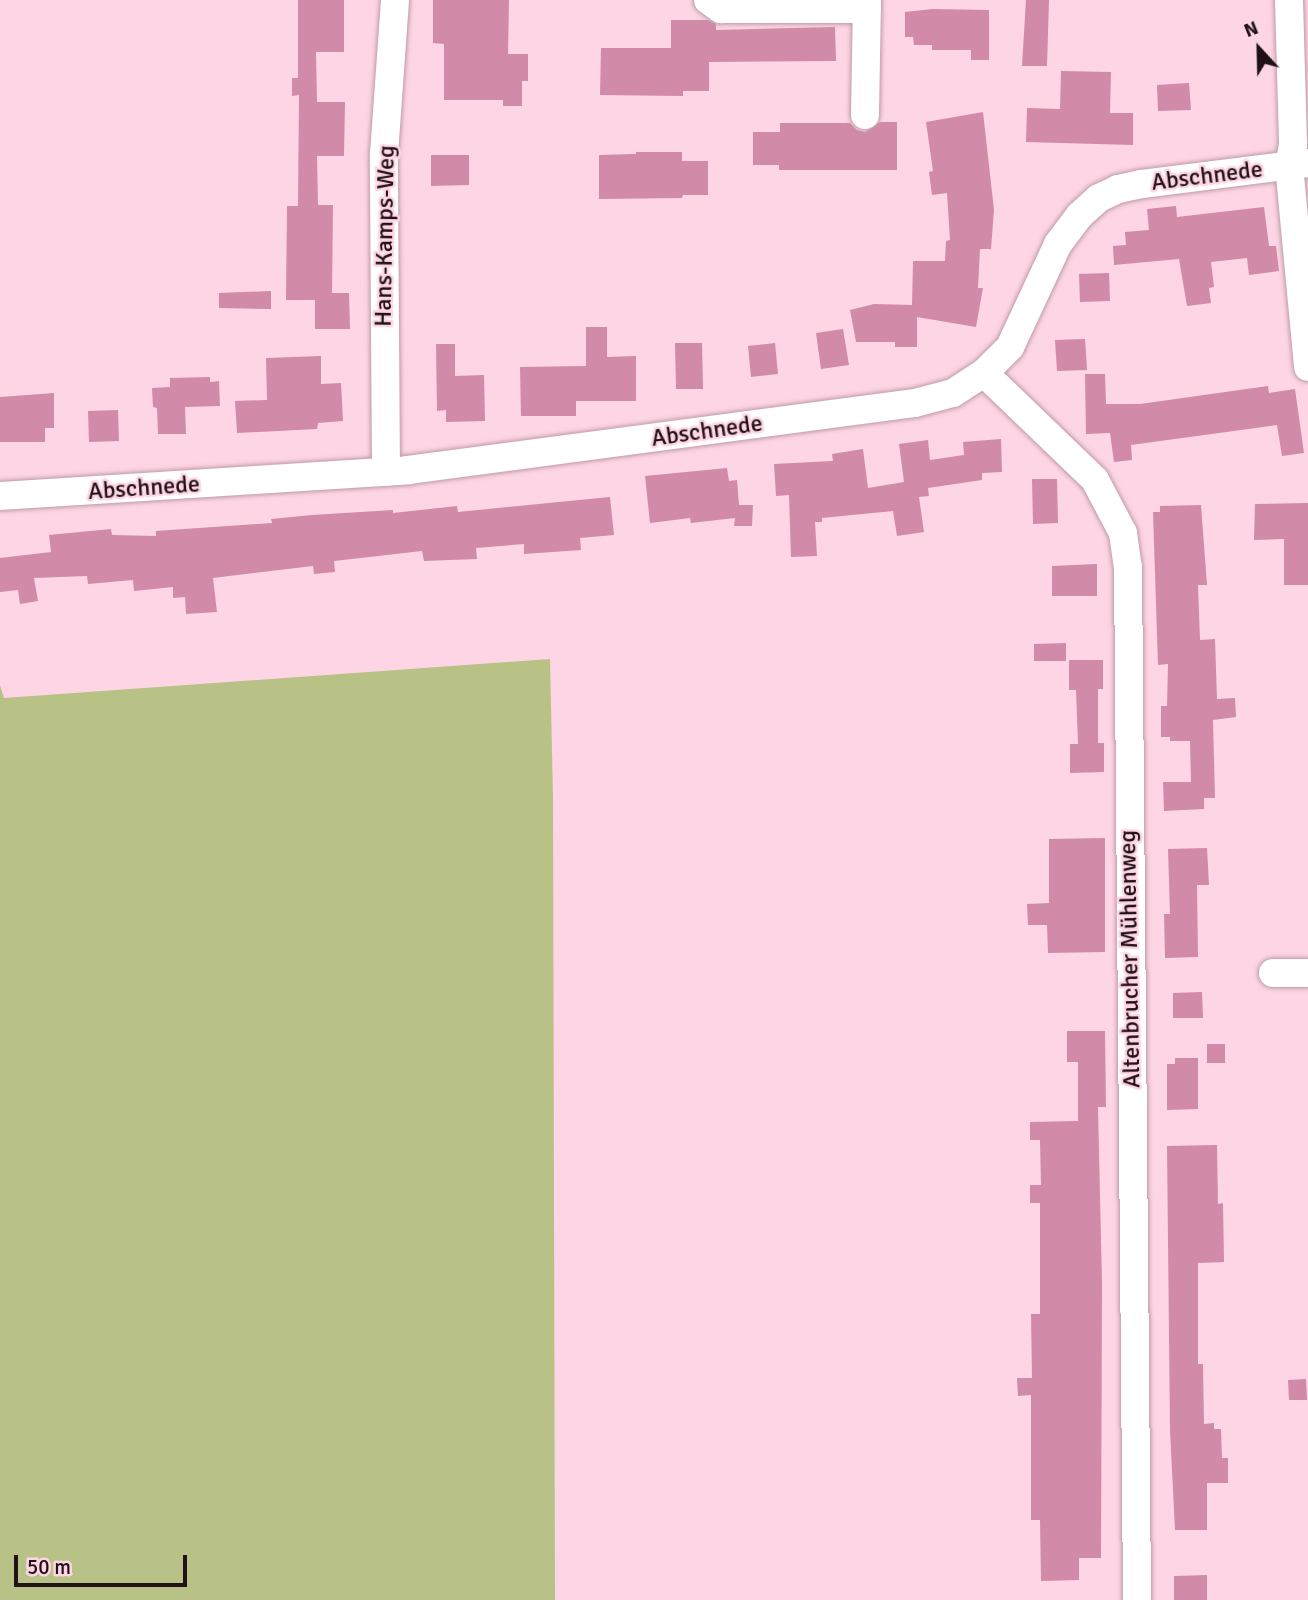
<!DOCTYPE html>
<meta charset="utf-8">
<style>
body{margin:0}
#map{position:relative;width:1308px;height:1600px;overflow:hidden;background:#fdd5e4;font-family:Signika,sans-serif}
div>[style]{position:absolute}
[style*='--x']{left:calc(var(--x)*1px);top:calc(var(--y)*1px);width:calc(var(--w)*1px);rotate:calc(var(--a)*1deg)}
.green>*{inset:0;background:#b9c286}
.building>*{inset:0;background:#d18aa7}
.roads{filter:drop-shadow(0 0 2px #c09aa8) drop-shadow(0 0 2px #c09aa8)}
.minor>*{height:28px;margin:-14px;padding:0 14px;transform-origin:14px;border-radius:14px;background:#fff}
span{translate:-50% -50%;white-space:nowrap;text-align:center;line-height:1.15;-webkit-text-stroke:5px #fdd5e4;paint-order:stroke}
.street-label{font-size:24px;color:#1f1116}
.north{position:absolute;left:1224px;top:14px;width:70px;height:70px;-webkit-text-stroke:5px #fdd5e4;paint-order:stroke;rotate:338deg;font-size:19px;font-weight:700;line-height:28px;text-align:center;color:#1f1116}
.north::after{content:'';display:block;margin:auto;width:24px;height:32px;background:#1f1116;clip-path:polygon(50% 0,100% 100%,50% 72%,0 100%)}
.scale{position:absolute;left:14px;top:1555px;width:173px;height:32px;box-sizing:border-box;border:4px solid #1f1116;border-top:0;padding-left:9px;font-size:21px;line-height:24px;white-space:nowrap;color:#1f1116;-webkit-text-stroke:5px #fdd5e4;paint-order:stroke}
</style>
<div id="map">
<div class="green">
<i style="clip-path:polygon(550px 659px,553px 797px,555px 1600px,0 1600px,0 685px,4px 698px)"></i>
</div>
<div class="building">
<i style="clip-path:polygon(298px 0,344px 0,344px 52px,316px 52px,317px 102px,345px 102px,344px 156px,317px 156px,318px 205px,333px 205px,332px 293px,349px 293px,350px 329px,315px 329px,315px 300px,286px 300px,287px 206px,298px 206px,299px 95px,292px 96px,292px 78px,298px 78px)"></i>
<i style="clip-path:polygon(433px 0,509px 0,508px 54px,528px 54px,528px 81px,522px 81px,522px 106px,503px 106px,503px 100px,444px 100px,444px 44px,433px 43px)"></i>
<i style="clip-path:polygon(1026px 0,1049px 0,1047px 66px,1022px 66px)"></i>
<i style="clip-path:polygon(933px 9px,989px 10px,989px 60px,971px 60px,971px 50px,932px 50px,932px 45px,914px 45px,913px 37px,905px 37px,905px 12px)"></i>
<i style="clip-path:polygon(671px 20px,708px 20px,716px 24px,716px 30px,835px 27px,836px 61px,709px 62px,709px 91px,683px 91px,683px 96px,600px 95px,601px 48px,671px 48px)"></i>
<i style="clip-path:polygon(1061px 71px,1111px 72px,1110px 113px,1133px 113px,1133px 145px,1026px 142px,1027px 108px,1060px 109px)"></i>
<i style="clip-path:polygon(1189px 83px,1191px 110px,1158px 111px,1157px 85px)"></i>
<i style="clip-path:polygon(983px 112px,994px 210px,991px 249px,980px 249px,978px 288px,983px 288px,976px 327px,917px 317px,917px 347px,895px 347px,895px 342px,856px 342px,850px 310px,874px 304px,912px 305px,913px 261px,945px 261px,946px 241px,950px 240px,947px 193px,932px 195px,929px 172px,933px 171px,926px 122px)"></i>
<i style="clip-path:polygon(880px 122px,897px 122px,897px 170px,779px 170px,779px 165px,753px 165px,753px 132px,780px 132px,780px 123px,850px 123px,857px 130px,865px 132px)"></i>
<i style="clip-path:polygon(636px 152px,682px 152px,682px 161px,708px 161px,708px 195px,683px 195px,682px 198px,599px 199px,599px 155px,636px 154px)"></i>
<i style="clip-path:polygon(431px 155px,469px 155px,469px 185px,431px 186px)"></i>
<i style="clip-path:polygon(1176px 206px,1177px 217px,1264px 207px,1269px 246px,1276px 246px,1279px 271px,1249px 275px,1247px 258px,1211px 262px,1214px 287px,1209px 288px,1211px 303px,1187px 306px,1179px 259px,1114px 265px,1113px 246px,1126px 245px,1125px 232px,1149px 230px,1147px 209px)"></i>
<i style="clip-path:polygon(1109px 273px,1110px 301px,1080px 302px,1079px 274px)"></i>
<i style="clip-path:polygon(271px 291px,271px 309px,219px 308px,219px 293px)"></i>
<i style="clip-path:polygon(586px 327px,607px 327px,607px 357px,636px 356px,636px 401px,576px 401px,576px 416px,521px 416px,520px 367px,586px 366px)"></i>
<i style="clip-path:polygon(843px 329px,849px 365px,821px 369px,816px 333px)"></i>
<i style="clip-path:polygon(1085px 339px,1087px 370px,1057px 371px,1055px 340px)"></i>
<i style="clip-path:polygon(675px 343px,702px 343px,703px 389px,676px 389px)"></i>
<i style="clip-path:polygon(775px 343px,778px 374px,751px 377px,748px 346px)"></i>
<i style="clip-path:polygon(436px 344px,455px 344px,455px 376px,484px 375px,485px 421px,446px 422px,446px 410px,437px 411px)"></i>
<i style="clip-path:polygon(321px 356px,321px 384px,341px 383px,343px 421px,318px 423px,317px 429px,237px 433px,235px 401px,267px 400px,266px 358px)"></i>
<i style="clip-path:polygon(1085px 374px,1105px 374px,1106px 404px,1140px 404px,1268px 386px,1269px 393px,1295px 389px,1304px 453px,1282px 456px,1277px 425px,1131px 445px,1132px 460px,1114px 462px,1110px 433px,1086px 434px)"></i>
<i style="clip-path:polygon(210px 377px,210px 382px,219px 381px,220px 406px,185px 407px,186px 434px,158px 434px,157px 408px,153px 407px,152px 388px,170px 387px,170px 378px)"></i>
<i style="clip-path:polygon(54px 393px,54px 428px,45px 428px,45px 442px,0 442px,0 397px)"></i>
<i style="clip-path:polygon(118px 410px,119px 441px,89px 442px,88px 411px)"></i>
<i style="clip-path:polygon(1001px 439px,1002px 472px,982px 473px,982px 480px,928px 488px,929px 496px,919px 497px,924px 532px,897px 536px,893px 511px,822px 518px,822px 522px,815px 522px,817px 556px,791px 557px,789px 495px,776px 496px,774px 464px,833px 461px,832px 454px,863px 449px,868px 488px,904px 482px,899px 444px,928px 440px,930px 460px,964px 455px,963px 442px)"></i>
<i style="clip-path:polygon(727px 468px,729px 481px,737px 480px,739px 505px,753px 505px,752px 526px,734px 526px,735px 518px,691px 523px,690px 518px,650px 523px,645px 476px)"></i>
<i style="clip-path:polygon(1032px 479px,1057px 479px,1058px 523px,1033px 524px)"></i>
<i style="clip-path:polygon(610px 497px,614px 535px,580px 538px,581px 550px,524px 554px,524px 544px,476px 548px,477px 559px,424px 561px,422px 551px,334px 561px,335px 572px,314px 574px,313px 566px,213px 578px,217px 612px,186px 614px,185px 597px,173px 598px,173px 587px,134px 591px,133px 580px,88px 584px,87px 576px,34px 578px,38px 601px,20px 604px,18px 590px,0 592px,0 558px,51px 552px,49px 535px,111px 529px,112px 535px,156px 536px,156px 531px,272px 523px,271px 519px,312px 515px,393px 510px,393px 513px,457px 506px,458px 512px)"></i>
<i style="clip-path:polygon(1308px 503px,1308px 585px,1284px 585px,1284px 539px,1254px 540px,1255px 504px)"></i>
<i style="clip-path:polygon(1201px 505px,1207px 585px,1198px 585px,1200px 640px,1215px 639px,1217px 699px,1235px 698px,1236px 717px,1213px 720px,1215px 798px,1204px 798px,1204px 809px,1164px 811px,1163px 782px,1191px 782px,1190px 741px,1170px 741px,1170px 737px,1161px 737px,1161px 706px,1167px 706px,1168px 664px,1158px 665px,1153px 512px,1160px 512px,1160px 506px)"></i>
<i style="clip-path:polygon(1097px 564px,1097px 596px,1052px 596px,1052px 566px)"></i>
<i style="clip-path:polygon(1066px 643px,1066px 661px,1034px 661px,1034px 644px)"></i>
<i style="clip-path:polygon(1069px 660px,1103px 660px,1103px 689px,1098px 689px,1098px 743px,1104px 743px,1104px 772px,1070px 773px,1070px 744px,1078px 744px,1076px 690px,1069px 690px)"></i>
<i style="clip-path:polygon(1105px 838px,1105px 952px,1048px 953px,1047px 925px,1028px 925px,1027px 904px,1049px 903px,1049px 839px)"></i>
<i style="clip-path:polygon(1207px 848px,1209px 885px,1197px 885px,1198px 957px,1165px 958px,1164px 914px,1170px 914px,1168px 849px)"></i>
<i style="clip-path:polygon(1202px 992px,1203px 1018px,1173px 1018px,1173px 993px)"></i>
<i style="clip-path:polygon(1067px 1031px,1105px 1031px,1106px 1107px,1098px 1107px,1102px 1284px,1101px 1558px,1079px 1558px,1079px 1580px,1041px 1581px,1040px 1520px,1031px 1520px,1031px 1395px,1018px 1396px,1017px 1378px,1032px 1378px,1031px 1314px,1040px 1314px,1040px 1203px,1030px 1203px,1030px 1185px,1041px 1185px,1040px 1140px,1030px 1140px,1030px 1122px,1078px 1121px,1078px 1062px,1067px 1062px)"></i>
<i style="clip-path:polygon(1207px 1044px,1225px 1044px,1225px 1063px,1207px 1063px)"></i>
<i style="clip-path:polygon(1175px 1058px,1198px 1058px,1198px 1109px,1167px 1110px,1167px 1064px,1175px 1064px)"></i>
<i style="clip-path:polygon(1217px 1145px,1218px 1204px,1223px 1203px,1224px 1262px,1198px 1263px,1198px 1364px,1203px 1364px,1204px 1424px,1214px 1423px,1214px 1429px,1221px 1429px,1222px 1458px,1228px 1458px,1228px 1483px,1207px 1483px,1207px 1530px,1175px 1530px,1170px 1430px,1167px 1146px)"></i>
<i style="clip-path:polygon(1306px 1379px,1307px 1400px,1289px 1400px,1288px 1380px)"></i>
<i style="clip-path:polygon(1207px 1575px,1207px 1600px,1174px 1600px,1174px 1576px)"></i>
</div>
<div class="roads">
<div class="minor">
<i style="--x:708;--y:0;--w:16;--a:35"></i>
<i style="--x:721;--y:9;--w:146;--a:0"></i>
<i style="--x:1289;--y:0;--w:145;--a:88.4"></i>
<i style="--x:1293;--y:145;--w:20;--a:101"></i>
<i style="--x:1289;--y:165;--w:203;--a:84.6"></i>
<i style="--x:865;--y:115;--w:115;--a:-89"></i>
<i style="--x:984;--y:373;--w:154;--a:43.9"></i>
<i style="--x:1095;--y:480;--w:60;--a:62.2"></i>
<i style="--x:1123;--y:533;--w:34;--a:82"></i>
<i style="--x:1128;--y:567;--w:1033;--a:89.5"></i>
<i style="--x:386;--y:472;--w:318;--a:-90.4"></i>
<i style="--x:384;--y:154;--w:154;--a:-85.9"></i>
<i style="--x:0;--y:496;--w:409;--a:-3.6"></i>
<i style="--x:408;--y:470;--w:511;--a:-7.53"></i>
<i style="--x:915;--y:403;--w:39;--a:-15"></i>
<i style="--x:953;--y:393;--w:37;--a:-33"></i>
<i style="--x:984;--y:373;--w:37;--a:-45"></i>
<i style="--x:1010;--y:347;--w:114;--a:-65"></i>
<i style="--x:1058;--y:244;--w:36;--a:-53"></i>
<i style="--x:1080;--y:215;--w:25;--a:-42"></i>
<i style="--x:1099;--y:198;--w:21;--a:-25"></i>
<i style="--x:1118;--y:189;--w:25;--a:-12"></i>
<i style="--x:1142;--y:184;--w:167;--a:-7.2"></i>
<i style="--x:1273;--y:973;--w:35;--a:0"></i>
</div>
</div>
<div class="street-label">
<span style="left:1207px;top:176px;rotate:-7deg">Abschnede</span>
<span style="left:385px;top:236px;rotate:-89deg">Hans-Kamps-Weg</span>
<span style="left:707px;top:431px;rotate:-8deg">Abschnede</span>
<span style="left:144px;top:488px;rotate:-4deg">Abschnede</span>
<span style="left:1130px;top:959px;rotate:-91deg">Altenbrucher Mühlenweg</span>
</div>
<div class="north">N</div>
<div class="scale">50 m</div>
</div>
